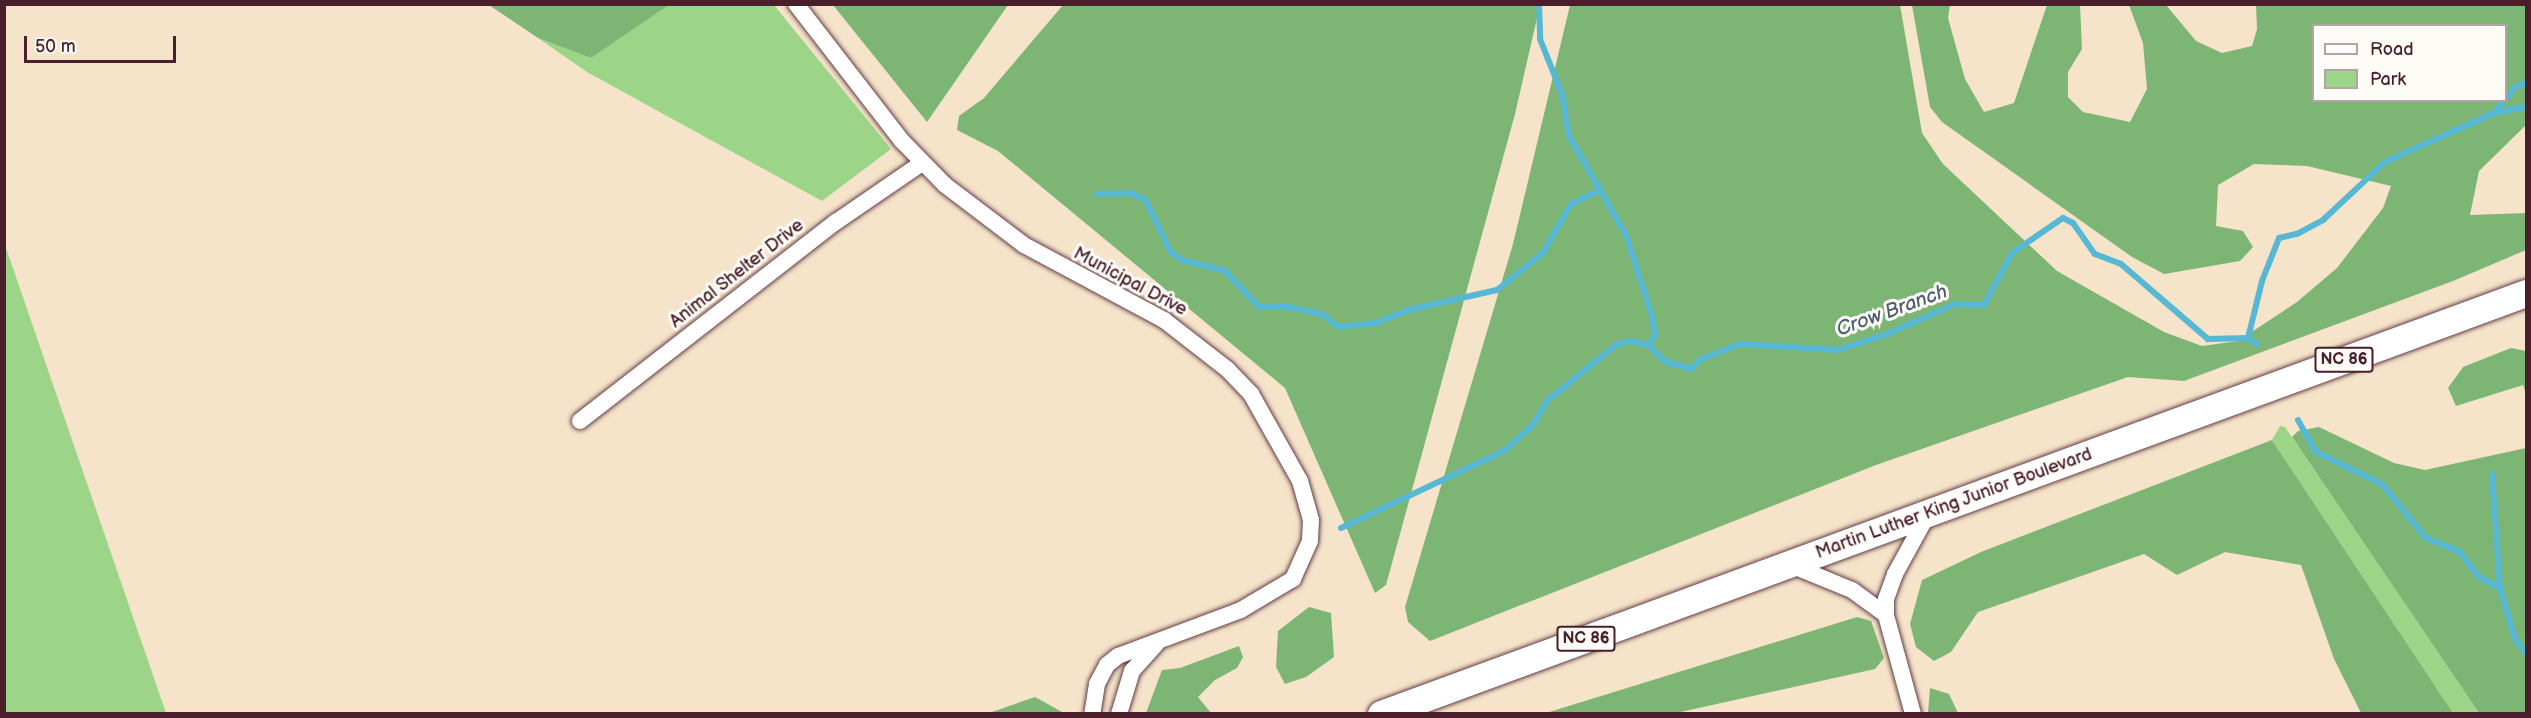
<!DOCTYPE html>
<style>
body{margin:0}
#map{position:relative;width:2531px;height:718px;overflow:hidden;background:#f5e3ca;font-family:"Balsamiq Sans",sans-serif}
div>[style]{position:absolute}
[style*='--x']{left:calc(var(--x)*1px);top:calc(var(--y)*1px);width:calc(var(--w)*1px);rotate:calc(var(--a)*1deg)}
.green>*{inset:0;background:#9cd588}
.forest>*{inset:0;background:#7db674}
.stream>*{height:6px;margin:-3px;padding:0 3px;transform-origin:3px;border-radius:3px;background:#56b8d4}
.roads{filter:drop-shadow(0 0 2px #643c43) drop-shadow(0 0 2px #643c43)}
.street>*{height:16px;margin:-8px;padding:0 8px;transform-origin:8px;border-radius:8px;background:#fff}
.primary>*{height:27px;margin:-13.5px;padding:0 13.5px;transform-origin:13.5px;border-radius:13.5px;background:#fff}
span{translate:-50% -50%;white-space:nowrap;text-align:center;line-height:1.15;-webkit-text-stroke:6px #fdfcf7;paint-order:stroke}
.shield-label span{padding:2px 4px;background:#fdfcf7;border:2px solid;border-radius:4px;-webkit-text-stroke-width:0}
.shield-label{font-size:16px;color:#4a1f2b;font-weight:700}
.street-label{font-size:18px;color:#4a1f2b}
.water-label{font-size:20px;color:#4f5c6f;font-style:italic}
.frame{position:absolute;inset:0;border:6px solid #4a1f2b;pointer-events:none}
.legend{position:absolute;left:2312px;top:24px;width:195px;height:78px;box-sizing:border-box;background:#fdfcf7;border:2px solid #b5a4a5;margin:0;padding:8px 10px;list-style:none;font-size:18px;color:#4a1f2b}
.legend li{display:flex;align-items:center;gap:12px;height:30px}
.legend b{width:30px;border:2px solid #b5a4a5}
.scale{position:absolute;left:24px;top:36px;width:152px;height:27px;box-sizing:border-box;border:3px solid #4a1f2b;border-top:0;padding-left:8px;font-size:18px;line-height:21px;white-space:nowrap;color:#4a1f2b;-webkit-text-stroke:4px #fdfcf7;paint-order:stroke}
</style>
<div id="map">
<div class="green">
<i style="clip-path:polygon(669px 5px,774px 5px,891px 149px,822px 201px,587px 72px,538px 38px,591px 58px)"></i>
<i style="clip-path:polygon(4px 245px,5px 245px,166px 713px,5px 713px)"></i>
<i style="clip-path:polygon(2280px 426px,2285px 427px,2479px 713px,2453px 713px,2272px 440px)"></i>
</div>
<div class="forest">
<i style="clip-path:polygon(489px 5px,489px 4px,669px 5px,591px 58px,538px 38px)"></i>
<i style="clip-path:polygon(833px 5px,1008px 5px,927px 122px)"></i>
<i style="clip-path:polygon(1063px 5px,1540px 5px,1515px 114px,1386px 585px,1375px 593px,1285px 388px,998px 151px,957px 130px,959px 116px,984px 98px)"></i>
<i style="clip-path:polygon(evenodd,1570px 5px,1900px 5px,1922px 133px,1943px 164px,2057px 271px,2164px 332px,2202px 346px,2238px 341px,2297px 302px,2337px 268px,2383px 208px,2391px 186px,2307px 166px,2254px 164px,2218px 185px,2216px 226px,2243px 231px,2253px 247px,2240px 261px,2164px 274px,2132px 257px,1942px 122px,1930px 107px,1912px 5px,1950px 5px,1948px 18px,1965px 79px,1984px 112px,2014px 103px,2047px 5px,2080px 5px,2082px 49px,2068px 72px,2068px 97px,2083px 112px,2130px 122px,2147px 89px,2143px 43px,2129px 5px,2166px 5px,2196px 41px,2222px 53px,2252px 46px,2257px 29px,2256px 5px,2526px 5px,2526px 125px,2479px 171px,2470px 215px,2526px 213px,2526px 250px,2453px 281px,2184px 381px,2128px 377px,1876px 465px,1430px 641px,1408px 622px,1405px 607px,1513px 244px,1570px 5px,2314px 26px,2506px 26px,2506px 100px,2314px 100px,2314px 26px)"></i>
<i style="clip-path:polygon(2511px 348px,2526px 351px,2526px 394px,2523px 385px,2456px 406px,2448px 388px,2463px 367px)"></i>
<i style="clip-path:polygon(2319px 427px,2394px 463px,2425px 470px,2526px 448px,2526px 713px,2479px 713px,2292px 437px,2298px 431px)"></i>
<i style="clip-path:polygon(2272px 440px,2453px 713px,2361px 713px,2334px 659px,2301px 565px,2225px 552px,2177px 575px,2144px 554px,1978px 612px,1951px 652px,1934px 661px,1916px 647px,1910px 624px,1922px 580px,1981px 552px)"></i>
<i style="clip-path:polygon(1309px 607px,1331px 613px,1334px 657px,1306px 677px,1285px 684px,1276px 667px,1278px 631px)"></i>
<i style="clip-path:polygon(1857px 617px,1871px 621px,1884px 658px,1875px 669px,1676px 713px,1546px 713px)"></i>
<i style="clip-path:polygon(1239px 646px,1243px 657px,1237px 668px,1215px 680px,1198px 697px,1211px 713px,1146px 713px,1162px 670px,1180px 668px)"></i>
<i style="clip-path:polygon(1930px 688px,1949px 694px,1958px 713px,1928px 713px)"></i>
<i style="clip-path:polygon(1035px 697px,1064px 713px,989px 713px)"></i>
</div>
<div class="stream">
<i style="--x:1539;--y:4;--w:35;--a:88"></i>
<i style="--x:1540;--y:39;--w:59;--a:68.2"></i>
<i style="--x:1562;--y:94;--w:43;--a:80.5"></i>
<i style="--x:1569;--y:136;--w:114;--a:60.1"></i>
<i style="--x:1626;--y:235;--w:85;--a:72.2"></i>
<i style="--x:1652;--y:316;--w:18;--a:81"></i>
<i style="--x:1655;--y:334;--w:13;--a:117"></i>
<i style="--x:1649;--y:346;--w:23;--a:43"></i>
<i style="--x:1666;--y:362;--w:27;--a:15"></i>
<i style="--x:1692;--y:369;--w:11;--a:-52"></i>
<i style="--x:1699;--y:360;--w:44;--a:-21.3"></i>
<i style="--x:1740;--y:344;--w:98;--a:3.5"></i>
<i style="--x:1838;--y:350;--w:52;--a:-18.1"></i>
<i style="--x:1887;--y:334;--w:74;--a:-23.8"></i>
<i style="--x:1955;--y:304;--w:29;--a:2"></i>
<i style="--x:1984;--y:305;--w:59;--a:-61.7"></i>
<i style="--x:2012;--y:253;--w:62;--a:-34.5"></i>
<i style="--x:2063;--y:218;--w:11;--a:27"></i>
<i style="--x:2073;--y:223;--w:38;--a:55"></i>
<i style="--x:2095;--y:254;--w:28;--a:21"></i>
<i style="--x:2121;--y:264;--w:115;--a:40.8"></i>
<i style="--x:2208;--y:339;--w:40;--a:-1.4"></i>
<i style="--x:2248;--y:338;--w:11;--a:34"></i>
<i style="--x:2506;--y:99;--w:15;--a:-53"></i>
<i style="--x:2515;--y:87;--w:12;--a:-20"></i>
<i style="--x:2494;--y:113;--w:33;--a:-11"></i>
<i style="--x:1097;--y:194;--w:32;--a:-2"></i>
<i style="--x:1129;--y:193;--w:17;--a:21"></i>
<i style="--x:1145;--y:199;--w:58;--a:64.3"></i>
<i style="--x:1170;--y:251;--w:15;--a:37"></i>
<i style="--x:1182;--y:260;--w:44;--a:14.3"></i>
<i style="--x:1225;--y:271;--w:50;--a:46.6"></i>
<i style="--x:1259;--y:307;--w:30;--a:0"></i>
<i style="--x:1289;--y:307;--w:34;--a:12"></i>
<i style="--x:1322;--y:314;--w:21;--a:39"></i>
<i style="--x:1338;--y:327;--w:38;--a:-6"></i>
<i style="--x:1376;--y:323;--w:35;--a:-22"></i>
<i style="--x:1408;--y:310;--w:91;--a:-12.7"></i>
<i style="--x:1497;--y:290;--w:59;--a:-38.8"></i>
<i style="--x:1543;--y:253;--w:56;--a:-60.3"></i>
<i style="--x:1571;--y:204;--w:32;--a:-26"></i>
<i style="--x:2248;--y:338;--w:59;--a:-76.2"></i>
<i style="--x:2262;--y:281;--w:46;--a:-68.4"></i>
<i style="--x:2279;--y:238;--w:18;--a:-13"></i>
<i style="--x:2297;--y:234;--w:30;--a:-28"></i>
<i style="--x:2323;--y:220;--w:85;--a:-43.1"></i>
<i style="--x:2385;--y:162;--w:120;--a:-24.2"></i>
<i style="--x:2494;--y:113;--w:16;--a:-52"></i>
<i style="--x:2298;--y:420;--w:37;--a:61"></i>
<i style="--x:2316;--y:452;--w:73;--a:25.9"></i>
<i style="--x:2382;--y:484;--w:70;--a:50.8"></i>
<i style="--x:2426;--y:538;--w:37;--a:22"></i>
<i style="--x:2460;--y:552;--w:31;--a:53"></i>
<i style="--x:2479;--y:577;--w:24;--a:28"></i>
<i style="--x:2500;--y:588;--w:53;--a:73.6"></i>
<i style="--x:2515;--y:639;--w:18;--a:52"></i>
<i style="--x:2492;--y:474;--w:114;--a:86"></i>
<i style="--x:1341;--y:528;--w:180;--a:-25.3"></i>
<i style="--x:1504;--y:451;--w:39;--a:-42"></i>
<i style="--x:1533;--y:425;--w:28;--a:-60"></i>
<i style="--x:1547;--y:401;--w:90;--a:-39.2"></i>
<i style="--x:1617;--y:344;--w:15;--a:-11"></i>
<i style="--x:1632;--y:341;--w:18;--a:16"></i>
</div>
<div class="roads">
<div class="street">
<i style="--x:796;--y:4;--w:172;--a:52.3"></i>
<i style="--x:901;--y:140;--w:63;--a:45.6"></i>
<i style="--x:945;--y:185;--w:99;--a:37.2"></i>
<i style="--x:1024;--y:245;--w:159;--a:28.2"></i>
<i style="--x:1164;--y:320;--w:80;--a:37.9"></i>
<i style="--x:1227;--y:369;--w:35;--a:46"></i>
<i style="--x:1251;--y:394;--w:100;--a:60.6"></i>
<i style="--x:1300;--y:481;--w:41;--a:74.2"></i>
<i style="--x:1311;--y:520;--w:21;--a:93"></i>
<i style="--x:1310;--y:541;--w:42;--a:114.1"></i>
<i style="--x:1293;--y:579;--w:61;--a:149.2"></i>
<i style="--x:1241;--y:610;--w:131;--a:159.5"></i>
<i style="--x:1118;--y:656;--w:14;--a:141"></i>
<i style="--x:1107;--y:665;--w:21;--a:118"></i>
<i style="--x:1097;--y:684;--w:30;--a:99"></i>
<i style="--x:580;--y:421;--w:324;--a:-37.9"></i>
<i style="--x:836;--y:222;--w:104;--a:-34.5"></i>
<i style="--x:1791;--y:565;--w:66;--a:22.3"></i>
<i style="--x:1852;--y:590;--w:42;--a:36.3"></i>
<i style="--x:1119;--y:714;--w:45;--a:-73.2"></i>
<i style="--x:1132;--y:671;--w:36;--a:-48"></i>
<i style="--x:1913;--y:714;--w:103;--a:-105.3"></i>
<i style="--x:1886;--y:615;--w:16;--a:-90"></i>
<i style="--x:1886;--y:599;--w:27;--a:-70"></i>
<i style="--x:1895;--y:574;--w:68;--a:-61.2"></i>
</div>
<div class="primary">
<i style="--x:1381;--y:714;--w:1220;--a:-20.19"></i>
</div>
</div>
<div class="shield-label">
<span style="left:2344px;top:360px">NC 86</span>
<span style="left:1586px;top:639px">NC 86</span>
</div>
<div class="street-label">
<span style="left:737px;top:274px;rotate:-38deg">Animal Shelter Drive</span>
<span style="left:1130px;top:282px;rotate:28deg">Municipal Drive</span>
<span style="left:1954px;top:504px;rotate:-20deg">Martin Luther King Junior Boulevard</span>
</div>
<div class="water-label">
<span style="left:1892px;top:311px;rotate:-20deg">Crow Branch</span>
</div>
<div class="frame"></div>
<ul class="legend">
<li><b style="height:8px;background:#fff"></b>Road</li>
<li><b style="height:16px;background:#9cd588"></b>Park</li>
</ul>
<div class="scale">50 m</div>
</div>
